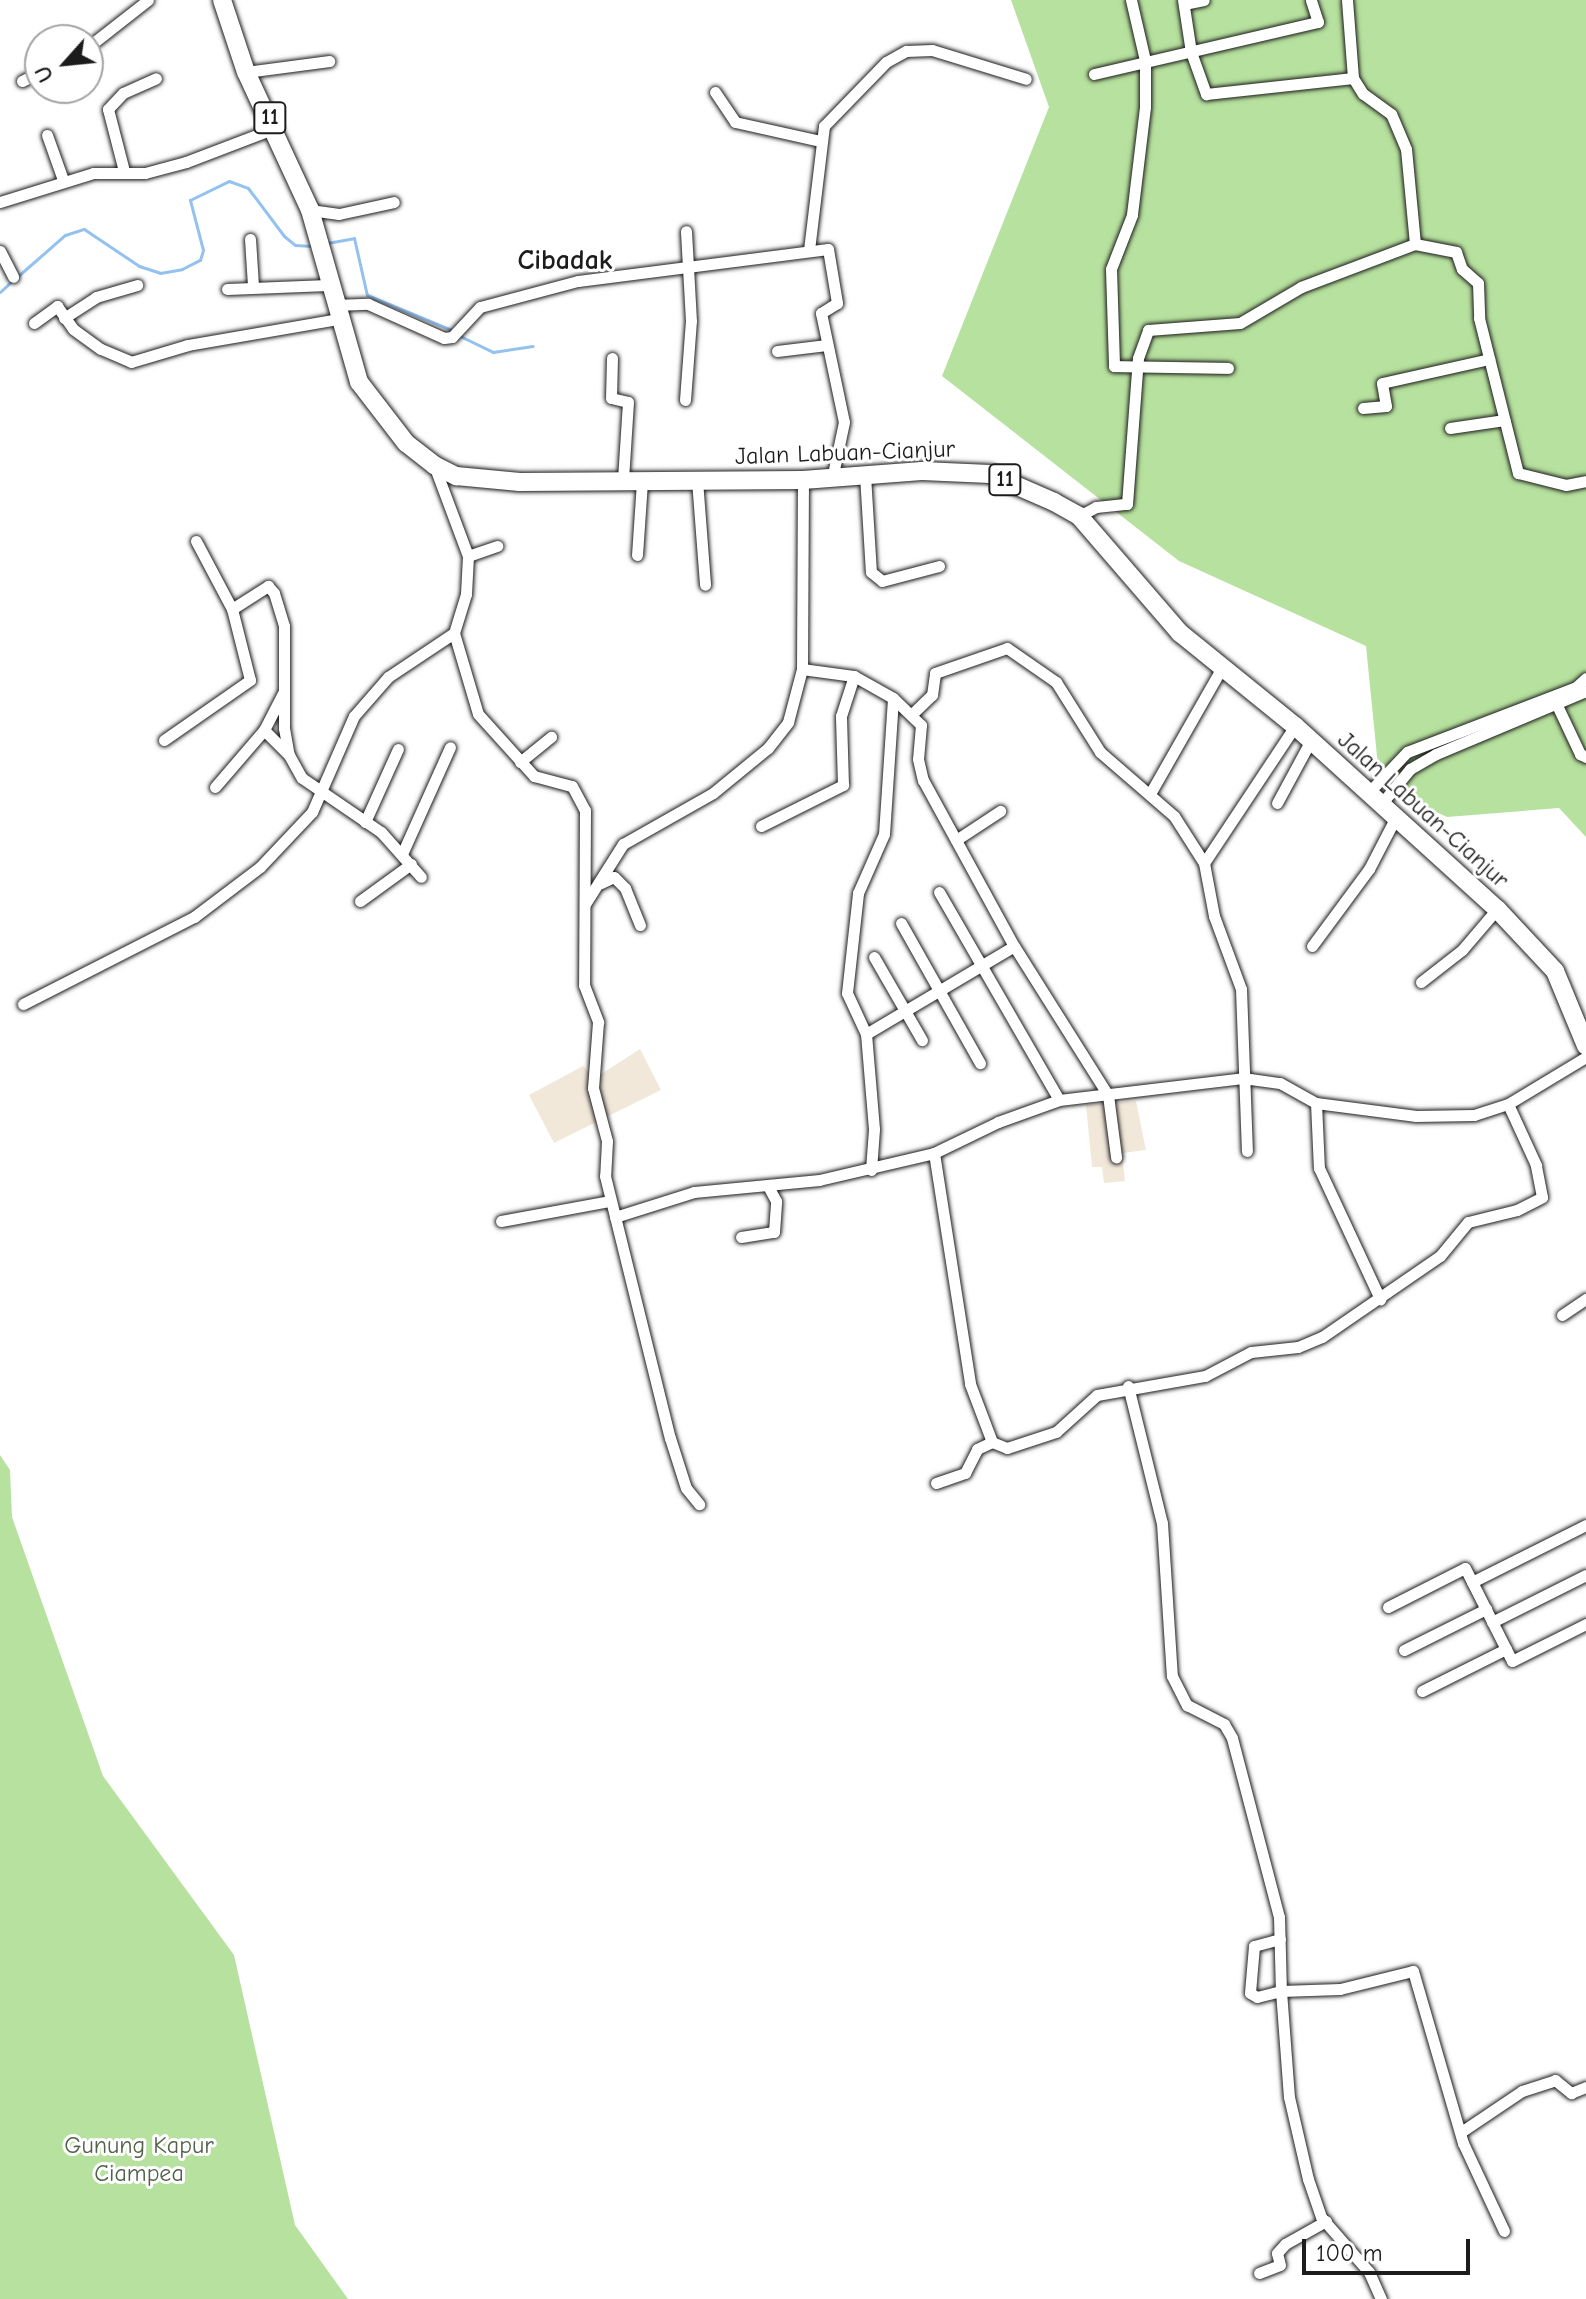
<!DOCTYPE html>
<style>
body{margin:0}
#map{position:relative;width:1586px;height:2299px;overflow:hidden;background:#fff;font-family:"Comic Neue",sans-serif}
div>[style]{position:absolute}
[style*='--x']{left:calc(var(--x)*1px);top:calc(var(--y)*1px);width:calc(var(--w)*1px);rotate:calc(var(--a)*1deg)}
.built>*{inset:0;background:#f1e8da}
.green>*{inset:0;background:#b7e19e}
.stream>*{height:3px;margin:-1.5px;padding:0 1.5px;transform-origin:1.5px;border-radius:1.5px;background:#94c2ee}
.roads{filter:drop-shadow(0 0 2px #1c1c1c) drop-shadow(0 0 2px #1c1c1c)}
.minor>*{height:11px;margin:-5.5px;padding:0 5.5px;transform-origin:5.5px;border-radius:5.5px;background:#fff}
.trunk>*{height:18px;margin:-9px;padding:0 9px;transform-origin:9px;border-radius:9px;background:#fff}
span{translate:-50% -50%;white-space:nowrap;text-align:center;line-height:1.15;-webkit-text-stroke:6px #fff;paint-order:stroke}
.shield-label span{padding:2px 6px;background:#fff;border:2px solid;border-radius:6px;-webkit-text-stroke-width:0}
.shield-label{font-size:22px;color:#1c1c1c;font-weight:700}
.street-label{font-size:24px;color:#1c1c1c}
.park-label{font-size:24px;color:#52614a}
.quarter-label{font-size:28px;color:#1c1c1c;font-weight:700}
.north{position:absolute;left:24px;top:24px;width:80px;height:80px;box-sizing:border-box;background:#fff;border:2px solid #a4a4a4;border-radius:50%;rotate:243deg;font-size:22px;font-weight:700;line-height:32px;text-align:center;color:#1c1c1c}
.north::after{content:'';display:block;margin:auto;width:28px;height:36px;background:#1c1c1c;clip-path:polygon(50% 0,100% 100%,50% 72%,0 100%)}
.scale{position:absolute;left:1302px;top:2239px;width:168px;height:36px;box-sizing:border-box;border:4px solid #1c1c1c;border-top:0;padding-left:10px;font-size:24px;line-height:28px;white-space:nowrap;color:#1c1c1c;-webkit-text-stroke:6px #fff;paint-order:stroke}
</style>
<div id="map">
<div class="built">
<i style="clip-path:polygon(640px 1049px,661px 1090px,554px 1143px,529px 1095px,583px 1066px,595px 1078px)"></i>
<i style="clip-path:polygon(1136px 1101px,1146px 1150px,1122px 1153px,1125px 1181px,1104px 1183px,1102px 1167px,1092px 1167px,1086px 1105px)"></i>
</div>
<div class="green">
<i style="clip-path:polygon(1011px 0,1586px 0,1586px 837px,1559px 808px,1447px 817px,1380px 786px,1366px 646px,1179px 561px,942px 376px,1049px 107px)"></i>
<i style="clip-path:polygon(0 1455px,10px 1470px,12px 1517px,103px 1776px,234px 1955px,295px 2225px,348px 2299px,0 2299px)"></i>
</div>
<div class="stream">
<i style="--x:327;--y:243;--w:27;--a:-10"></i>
<i style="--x:354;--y:238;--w:58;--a:77.2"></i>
<i style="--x:367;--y:295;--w:94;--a:22.5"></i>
<i style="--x:18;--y:276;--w:62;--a:-41.1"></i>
<i style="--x:65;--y:235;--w:20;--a:-18"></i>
<i style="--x:84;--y:229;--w:66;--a:33.9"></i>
<i style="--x:139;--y:266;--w:22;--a:18"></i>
<i style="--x:160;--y:273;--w:22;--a:-10"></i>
<i style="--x:182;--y:269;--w:20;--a:-27"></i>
<i style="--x:200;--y:260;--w:10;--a:-73"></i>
<i style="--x:203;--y:250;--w:52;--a:-104.6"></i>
<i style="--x:190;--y:200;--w:43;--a:-26"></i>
<i style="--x:229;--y:181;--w:20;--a:20"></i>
<i style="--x:248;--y:188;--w:60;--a:53.1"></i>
<i style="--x:284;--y:236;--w:14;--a:39"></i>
<i style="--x:295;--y:245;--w:17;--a:3"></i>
<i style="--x:0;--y:292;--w:16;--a:-43"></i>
<i style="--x:460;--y:336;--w:37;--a:26"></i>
<i style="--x:493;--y:352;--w:40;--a:-8.5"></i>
</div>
<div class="roads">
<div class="minor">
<i style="--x:1131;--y:0;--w:62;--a:76.9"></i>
<i style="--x:1145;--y:60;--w:47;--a:90"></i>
<i style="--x:1145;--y:107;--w:109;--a:96.9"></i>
<i style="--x:1132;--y:215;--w:58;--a:111.3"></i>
<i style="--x:1111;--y:269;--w:97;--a:88.2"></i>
<i style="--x:1114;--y:366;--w:114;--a:1"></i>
<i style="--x:1183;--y:0;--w:53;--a:81.3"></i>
<i style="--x:1191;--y:52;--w:45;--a:70.3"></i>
<i style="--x:1206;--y:94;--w:148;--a:-6.2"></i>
<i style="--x:1184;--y:4;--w:20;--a:-11"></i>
<i style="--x:88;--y:47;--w:76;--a:-38.1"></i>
<i style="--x:246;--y:72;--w:84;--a:-7.5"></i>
<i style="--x:1094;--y:74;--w:230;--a:-13.1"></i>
<i style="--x:1318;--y:22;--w:23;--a:-108"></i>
<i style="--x:22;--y:81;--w:20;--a:-27"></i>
<i style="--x:715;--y:92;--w:36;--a:56"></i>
<i style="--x:735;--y:122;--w:88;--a:12.5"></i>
<i style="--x:47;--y:135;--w:48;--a:70.4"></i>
<i style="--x:124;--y:171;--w:64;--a:-104.5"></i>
<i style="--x:108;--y:109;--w:22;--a:-47"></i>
<i style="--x:123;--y:93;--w:36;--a:-24"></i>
<i style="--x:0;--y:202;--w:97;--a:-17.3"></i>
<i style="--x:93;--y:173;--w:52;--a:0"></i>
<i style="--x:145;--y:173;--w:42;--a:-15"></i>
<i style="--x:186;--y:162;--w:95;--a:-20.9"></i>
<i style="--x:310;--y:210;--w:29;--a:8"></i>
<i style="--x:339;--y:214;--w:56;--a:-12.3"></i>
<i style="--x:250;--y:239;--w:47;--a:86.3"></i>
<i style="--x:1415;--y:244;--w:42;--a:11"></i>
<i style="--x:1456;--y:252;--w:18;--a:71"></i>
<i style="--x:1462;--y:269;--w:21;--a:41"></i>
<i style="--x:1478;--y:283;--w:35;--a:88"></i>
<i style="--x:1479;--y:318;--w:160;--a:75.9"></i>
<i style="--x:1518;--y:473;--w:49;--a:14"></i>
<i style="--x:1566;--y:485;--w:20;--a:-11"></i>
<i style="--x:809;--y:250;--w:125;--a:-83.1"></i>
<i style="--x:824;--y:126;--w:89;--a:-45.9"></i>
<i style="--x:886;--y:62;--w:23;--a:-29"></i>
<i style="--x:906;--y:51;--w:26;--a:-2"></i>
<i style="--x:932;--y:50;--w:98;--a:17.1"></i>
<i style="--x:0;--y:251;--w:29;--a:63"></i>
<i style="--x:227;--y:289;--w:101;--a:-2.3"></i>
<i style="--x:334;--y:305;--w:34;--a:-2"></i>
<i style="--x:368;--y:304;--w:83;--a:24.1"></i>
<i style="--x:444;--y:338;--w:8;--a:-7"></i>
<i style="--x:452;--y:337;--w:41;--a:-47"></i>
<i style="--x:480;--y:307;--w:101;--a:-14.9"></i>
<i style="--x:578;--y:281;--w:252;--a:-7.3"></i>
<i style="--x:828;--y:249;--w:55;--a:80.5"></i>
<i style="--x:837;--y:303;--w:19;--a:148"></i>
<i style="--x:821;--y:313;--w:111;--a:78.1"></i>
<i style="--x:844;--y:422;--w:53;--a:101.9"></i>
<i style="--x:64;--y:318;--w:38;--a:-33"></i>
<i style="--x:96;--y:297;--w:43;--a:-16.3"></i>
<i style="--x:34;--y:323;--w:29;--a:-36"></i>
<i style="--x:57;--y:306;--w:28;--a:55"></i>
<i style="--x:73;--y:329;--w:34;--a:36"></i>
<i style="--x:101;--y:349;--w:33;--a:23"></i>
<i style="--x:131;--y:362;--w:59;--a:-16.6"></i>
<i style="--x:188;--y:345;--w:152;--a:-9.8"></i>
<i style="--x:777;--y:351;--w:50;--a:-6.8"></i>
<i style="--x:612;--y:358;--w:40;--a:91.4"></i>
<i style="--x:611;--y:398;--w:17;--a:13"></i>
<i style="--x:628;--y:402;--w:77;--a:93.7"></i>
<i style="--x:685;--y:400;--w:79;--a:-85.7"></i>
<i style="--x:691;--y:321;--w:90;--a:-93.2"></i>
<i style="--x:1363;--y:408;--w:23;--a:-5"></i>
<i style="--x:1386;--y:406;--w:23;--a:-100"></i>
<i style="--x:1382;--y:383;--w:110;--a:-12.6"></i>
<i style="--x:1450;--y:428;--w:55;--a:-8.4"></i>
<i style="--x:865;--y:475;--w:97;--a:86.5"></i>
<i style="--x:871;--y:572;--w:14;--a:39"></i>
<i style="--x:882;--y:581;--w:59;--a:-14.7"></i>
<i style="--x:697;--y:480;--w:105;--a:85.6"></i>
<i style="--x:1079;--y:516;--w:19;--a:-28"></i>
<i style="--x:1096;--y:507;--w:31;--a:-6"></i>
<i style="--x:1127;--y:504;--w:146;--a:-85.7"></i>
<i style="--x:1138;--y:358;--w:30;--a:-70"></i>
<i style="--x:1148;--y:330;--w:92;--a:-4.4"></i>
<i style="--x:1240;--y:323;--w:71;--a:-30.5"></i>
<i style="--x:1301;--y:287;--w:122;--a:-20.7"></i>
<i style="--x:1415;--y:244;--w:95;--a:-95.4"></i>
<i style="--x:1406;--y:149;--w:38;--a:-113"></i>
<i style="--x:1391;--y:114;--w:34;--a:-144"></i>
<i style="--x:1363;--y:94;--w:19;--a:-122"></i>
<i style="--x:1353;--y:78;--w:78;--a:-94.4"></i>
<i style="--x:637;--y:555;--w:74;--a:-86.1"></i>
<i style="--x:468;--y:556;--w:31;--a:-19"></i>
<i style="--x:232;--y:609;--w:43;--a:-32.6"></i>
<i style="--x:268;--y:586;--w:9;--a:49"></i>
<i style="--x:274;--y:593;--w:34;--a:73"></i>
<i style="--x:284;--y:626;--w:102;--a:90"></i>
<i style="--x:284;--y:728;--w:27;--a:80"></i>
<i style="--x:289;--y:755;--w:26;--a:61"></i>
<i style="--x:302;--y:778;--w:96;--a:34.4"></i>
<i style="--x:381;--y:832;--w:60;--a:48.4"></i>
<i style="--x:454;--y:633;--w:84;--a:73.5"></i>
<i style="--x:478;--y:714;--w:84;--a:47.9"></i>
<i style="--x:534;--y:776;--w:39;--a:15"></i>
<i style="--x:572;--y:786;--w:27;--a:62"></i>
<i style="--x:585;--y:810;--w:175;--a:90.3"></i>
<i style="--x:584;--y:985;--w:40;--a:69"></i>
<i style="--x:598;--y:1022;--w:66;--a:94.3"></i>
<i style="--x:593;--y:1088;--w:55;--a:75.2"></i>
<i style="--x:607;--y:1141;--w:35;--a:93"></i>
<i style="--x:605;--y:1176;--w:270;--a:76.1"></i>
<i style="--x:670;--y:1438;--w:52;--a:72.3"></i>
<i style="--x:686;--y:1488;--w:21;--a:51"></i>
<i style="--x:802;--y:669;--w:52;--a:7.7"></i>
<i style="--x:854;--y:676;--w:45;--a:29.4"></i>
<i style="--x:893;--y:698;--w:39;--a:44"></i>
<i style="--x:921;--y:725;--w:34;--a:95"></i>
<i style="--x:918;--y:759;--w:22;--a:77"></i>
<i style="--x:923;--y:780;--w:189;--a:61.3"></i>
<i style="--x:1014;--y:946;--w:176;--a:57.8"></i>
<i style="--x:1108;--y:1095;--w:63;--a:82.6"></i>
<i style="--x:1555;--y:701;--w:59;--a:64.7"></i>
<i style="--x:1580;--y:754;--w:7;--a:27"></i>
<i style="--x:912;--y:714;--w:28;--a:-44"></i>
<i style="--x:932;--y:695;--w:22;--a:-82"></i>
<i style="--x:935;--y:673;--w:76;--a:-19.1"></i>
<i style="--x:1007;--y:648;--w:60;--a:34.8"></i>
<i style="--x:1056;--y:682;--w:83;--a:57.8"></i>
<i style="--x:1100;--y:752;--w:98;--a:40.9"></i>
<i style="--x:1174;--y:816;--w:56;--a:57.4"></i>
<i style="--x:1204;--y:863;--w:54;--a:79.3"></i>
<i style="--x:1214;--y:916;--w:78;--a:69.7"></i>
<i style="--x:1241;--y:989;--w:162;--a:87.9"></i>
<i style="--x:264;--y:730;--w:35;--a:45"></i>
<i style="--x:164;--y:740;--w:105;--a:-34.9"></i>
<i style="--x:250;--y:680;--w:73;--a:-104.2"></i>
<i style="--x:232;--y:609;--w:77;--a:-117.9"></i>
<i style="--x:520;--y:762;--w:40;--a:-39"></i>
<i style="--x:215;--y:787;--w:75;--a:-49.3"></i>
<i style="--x:264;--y:730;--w:42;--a:-62.8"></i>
<i style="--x:1370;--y:791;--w:54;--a:-46.5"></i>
<i style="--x:1407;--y:752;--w:181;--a:-21"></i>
<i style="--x:1576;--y:687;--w:13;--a:-42"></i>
<i style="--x:1151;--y:792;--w:145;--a:-60.3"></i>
<i style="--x:1277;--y:803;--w:72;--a:-61.6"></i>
<i style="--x:1382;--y:803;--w:44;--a:-50.5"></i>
<i style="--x:1410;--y:769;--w:30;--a:-30"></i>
<i style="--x:1436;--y:754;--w:163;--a:-22.8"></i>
<i style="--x:365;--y:822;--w:80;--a:-65.7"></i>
<i style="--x:761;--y:826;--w:92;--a:-26.6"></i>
<i style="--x:843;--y:785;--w:69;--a:-91.7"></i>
<i style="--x:841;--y:716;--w:42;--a:-72"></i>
<i style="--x:956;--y:840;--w:53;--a:-33.4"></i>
<i style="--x:402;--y:854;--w:117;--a:-65.8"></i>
<i style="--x:1204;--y:863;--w:164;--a:-56.4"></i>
<i style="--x:601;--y:883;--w:14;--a:-25"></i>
<i style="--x:614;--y:877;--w:16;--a:45"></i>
<i style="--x:625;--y:888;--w:40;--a:68"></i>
<i style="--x:939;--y:892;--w:240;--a:60"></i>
<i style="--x:360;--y:901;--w:63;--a:-36"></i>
<i style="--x:585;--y:904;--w:71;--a:-57.7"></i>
<i style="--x:623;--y:844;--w:103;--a:-29.5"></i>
<i style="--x:713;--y:793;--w:71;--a:-39.3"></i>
<i style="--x:768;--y:748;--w:33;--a:-52"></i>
<i style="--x:788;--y:722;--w:55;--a:-75.2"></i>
<i style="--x:802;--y:669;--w:189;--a:-89.7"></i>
<i style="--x:901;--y:923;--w:161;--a:60.6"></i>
<i style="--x:1312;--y:946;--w:96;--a:-53.5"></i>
<i style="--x:1369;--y:869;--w:59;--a:-62.6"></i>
<i style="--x:874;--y:957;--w:96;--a:60"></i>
<i style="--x:1421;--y:982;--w:52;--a:-38"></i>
<i style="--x:1462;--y:950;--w:54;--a:-49.5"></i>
<i style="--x:23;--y:1004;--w:192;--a:-27"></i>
<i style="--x:194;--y:917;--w:83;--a:-37.1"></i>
<i style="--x:260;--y:867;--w:76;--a:-46.6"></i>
<i style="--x:312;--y:812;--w:105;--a:-66.4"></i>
<i style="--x:354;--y:716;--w:52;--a:-48.9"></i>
<i style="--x:388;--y:677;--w:79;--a:-33.7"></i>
<i style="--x:454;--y:633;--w:41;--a:-72.9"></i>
<i style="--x:466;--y:594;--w:38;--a:-87"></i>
<i style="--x:468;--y:556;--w:97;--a:-110.5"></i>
<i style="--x:866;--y:1034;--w:172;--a:-30.7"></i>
<i style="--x:1316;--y:1103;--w:65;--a:87.4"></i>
<i style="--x:1319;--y:1168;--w:145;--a:65"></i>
<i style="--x:934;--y:1153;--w:71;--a:-25.8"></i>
<i style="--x:998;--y:1122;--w:65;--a:-19.8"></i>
<i style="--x:1059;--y:1100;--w:185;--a:-6.8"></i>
<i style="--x:1243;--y:1078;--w:37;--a:8"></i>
<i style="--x:1280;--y:1083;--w:41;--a:29.1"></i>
<i style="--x:1316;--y:1103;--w:101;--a:7.4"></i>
<i style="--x:1416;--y:1116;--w:58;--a:-1"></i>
<i style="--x:1474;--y:1115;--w:36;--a:-18"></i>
<i style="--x:1508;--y:1104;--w:91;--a:-31.1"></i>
<i style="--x:871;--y:1170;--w:41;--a:-85.8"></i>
<i style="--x:874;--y:1129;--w:95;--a:-94.8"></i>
<i style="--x:866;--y:1034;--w:45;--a:-114.9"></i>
<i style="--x:847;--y:993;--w:101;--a:-83.7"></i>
<i style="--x:858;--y:893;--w:64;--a:-66.2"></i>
<i style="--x:884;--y:834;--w:136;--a:-86.2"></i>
<i style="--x:615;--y:1217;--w:83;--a:-17.6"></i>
<i style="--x:694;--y:1192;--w:126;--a:-5.5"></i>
<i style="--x:819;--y:1180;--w:118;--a:-13.2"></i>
<i style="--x:934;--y:1153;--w:234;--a:81.1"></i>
<i style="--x:970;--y:1384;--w:62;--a:69.2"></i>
<i style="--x:992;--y:1442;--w:16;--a:22"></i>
<i style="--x:1007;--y:1448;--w:52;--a:-18.1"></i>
<i style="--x:1056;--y:1432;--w:55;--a:-42.1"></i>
<i style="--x:1097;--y:1395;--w:110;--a:-10"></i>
<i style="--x:1205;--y:1376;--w:52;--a:-27.6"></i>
<i style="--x:1251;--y:1352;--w:47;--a:-6.1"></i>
<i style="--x:1298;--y:1347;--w:26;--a:-23"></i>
<i style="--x:1322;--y:1337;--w:143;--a:-34.5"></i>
<i style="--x:1440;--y:1256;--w:44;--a:-50.5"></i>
<i style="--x:1468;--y:1222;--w:50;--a:-13.8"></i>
<i style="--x:1517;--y:1210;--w:28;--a:-27"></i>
<i style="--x:1542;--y:1197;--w:33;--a:-101"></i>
<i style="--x:1536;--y:1165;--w:67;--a:-114.7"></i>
<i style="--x:501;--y:1221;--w:111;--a:-10.4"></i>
<i style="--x:741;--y:1237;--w:33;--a:-9"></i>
<i style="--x:774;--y:1232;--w:31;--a:-86"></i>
<i style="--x:776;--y:1201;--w:17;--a:-118"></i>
<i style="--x:1562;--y:1315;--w:29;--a:-34"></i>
<i style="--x:1128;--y:1386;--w:141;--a:76.1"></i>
<i style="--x:1162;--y:1523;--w:153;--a:86.3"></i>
<i style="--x:1172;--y:1676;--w:33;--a:63"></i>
<i style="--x:1187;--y:1705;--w:42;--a:27.2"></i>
<i style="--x:1224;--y:1724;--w:16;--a:60"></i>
<i style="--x:1232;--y:1738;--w:185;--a:75.3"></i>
<i style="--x:1279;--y:1917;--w:74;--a:88.5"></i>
<i style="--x:1281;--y:1991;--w:59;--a:-1.9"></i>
<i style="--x:1340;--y:1989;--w:75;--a:-13.9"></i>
<i style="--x:1413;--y:1971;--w:179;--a:73.8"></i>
<i style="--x:1463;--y:2143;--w:97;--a:65"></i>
<i style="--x:936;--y:1483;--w:31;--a:-19"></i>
<i style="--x:965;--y:1473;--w:27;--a:-63"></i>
<i style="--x:977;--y:1449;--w:17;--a:-25"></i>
<i style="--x:1472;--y:1582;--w:127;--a:-26.6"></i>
<i style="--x:1388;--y:1607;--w:86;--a:-26.9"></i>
<i style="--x:1465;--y:1568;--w:104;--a:63.2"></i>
<i style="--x:1512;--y:1661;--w:83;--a:-26.6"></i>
<i style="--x:1492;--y:1622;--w:105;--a:-26.6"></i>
<i style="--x:1404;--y:1650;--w:92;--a:-26.6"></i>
<i style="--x:1422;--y:1691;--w:94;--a:-26.6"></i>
<i style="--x:1280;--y:1939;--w:27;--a:165"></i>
<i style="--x:1254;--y:1946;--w:47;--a:94.9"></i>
<i style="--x:1250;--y:1993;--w:8;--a:30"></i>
<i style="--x:1257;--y:1997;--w:25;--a:-14"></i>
<i style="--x:1281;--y:1991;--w:106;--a:85.7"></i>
<i style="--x:1289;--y:2097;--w:84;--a:77"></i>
<i style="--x:1308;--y:2179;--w:40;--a:71.1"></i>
<i style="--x:1321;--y:2217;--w:73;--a:48.9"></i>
<i style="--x:1369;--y:2272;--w:30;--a:66"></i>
<i style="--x:1461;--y:2132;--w:73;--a:-33.9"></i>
<i style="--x:1522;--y:2091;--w:35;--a:-18"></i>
<i style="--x:1555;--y:2080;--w:21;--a:39"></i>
<i style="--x:1571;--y:2093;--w:16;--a:-22"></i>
<i style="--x:1259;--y:2273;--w:22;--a:-21"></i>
<i style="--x:1280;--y:2265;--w:12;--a:-104"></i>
<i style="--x:1277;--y:2253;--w:12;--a:-48"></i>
<i style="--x:1285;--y:2244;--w:47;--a:-29.3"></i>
</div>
<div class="trunk">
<i style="--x:222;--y:0;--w:76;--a:71.6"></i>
<i style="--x:246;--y:72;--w:152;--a:65.1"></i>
<i style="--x:310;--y:210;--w:179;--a:74.1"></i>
<i style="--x:359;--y:382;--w:77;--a:52.4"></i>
<i style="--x:406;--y:443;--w:36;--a:38"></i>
<i style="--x:434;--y:465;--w:25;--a:27"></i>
<i style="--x:456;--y:476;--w:64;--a:5.4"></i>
<i style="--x:520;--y:482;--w:283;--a:-0.4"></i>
<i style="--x:803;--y:480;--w:119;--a:-4.3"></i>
<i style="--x:922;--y:471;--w:68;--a:2.5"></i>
<i style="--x:990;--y:474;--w:70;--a:23.6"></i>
<i style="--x:1054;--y:502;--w:29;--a:29"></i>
<i style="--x:1079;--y:516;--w:155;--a:49.2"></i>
<i style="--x:1180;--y:633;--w:148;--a:39"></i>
<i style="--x:1295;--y:726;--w:273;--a:42.2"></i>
<i style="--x:1497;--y:909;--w:85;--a:46.9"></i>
<i style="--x:1555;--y:971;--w:81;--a:67.5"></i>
</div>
</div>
<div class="shield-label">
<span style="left:270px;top:118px">11</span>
<span style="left:1005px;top:480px">11</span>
</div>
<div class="street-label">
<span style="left:845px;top:453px;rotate:-2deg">Jalan Labuan-Cianjur</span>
<span style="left:1423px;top:810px;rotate:42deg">Jalan Labuan-Cianjur</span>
</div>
<div class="park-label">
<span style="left:139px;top:2160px">Gunung Kapur<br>Ciampea</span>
</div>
<div class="quarter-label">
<span style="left:565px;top:260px">Cibadak</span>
</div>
<div class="north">U</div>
<div class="scale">100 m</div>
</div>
